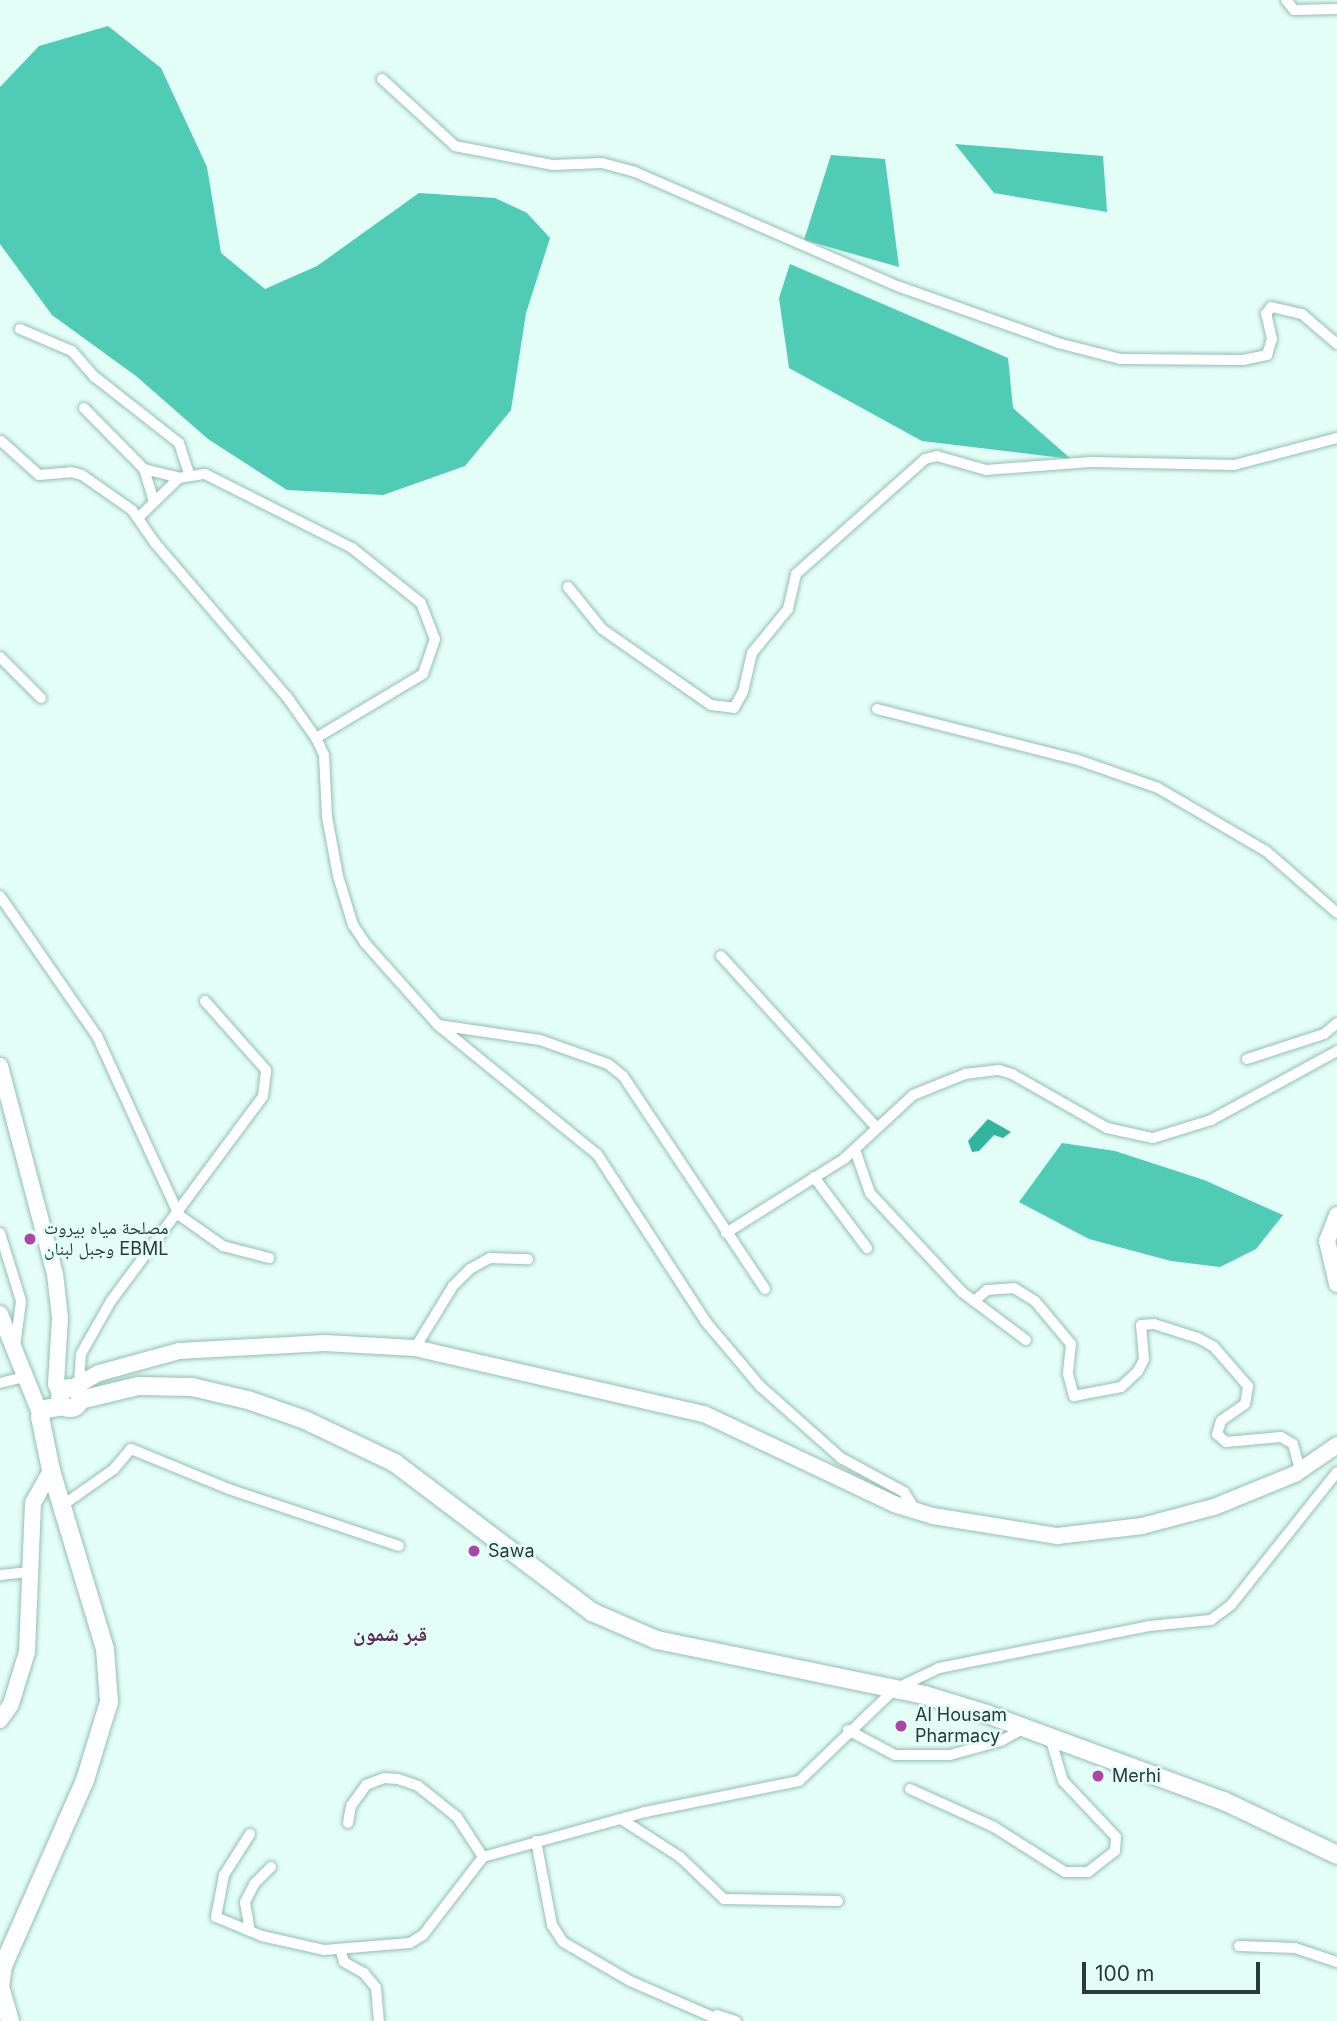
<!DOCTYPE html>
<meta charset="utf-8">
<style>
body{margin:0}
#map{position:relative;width:1337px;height:2021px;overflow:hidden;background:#e3fef7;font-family:Inter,"Noto Naskh Arabic",sans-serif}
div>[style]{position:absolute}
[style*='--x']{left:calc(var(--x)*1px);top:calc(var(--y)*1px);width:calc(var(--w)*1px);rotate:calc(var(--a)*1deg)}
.forest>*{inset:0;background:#50ccb6}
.water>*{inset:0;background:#33b49f}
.roads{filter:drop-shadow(0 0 2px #93bfb5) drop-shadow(0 0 2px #93bfb5)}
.street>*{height:10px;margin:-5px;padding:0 5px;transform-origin:5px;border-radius:5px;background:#fff}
.secondary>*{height:16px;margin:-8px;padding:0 8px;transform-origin:8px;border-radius:8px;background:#fff}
.primary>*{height:18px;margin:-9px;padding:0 9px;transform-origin:9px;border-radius:9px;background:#fff}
.primary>.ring{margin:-9px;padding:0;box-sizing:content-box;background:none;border:18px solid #fff;border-radius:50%}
.dots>*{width:19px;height:19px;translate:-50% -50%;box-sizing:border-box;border:4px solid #e3fef7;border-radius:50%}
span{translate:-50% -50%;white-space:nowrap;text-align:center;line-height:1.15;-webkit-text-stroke:5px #e3fef7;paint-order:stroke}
.poi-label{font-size:18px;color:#293b37}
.left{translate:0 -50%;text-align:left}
.quarter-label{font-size:21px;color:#5c2959;font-weight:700}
.scale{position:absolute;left:1082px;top:1962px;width:178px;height:32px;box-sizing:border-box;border:4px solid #293b37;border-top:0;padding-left:9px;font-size:21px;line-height:24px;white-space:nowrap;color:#293b37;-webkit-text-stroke:5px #e3fef7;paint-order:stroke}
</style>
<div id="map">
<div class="forest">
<i style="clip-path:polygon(108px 26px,161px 68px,207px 167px,221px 253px,265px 289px,317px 266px,419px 193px,495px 198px,527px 213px,550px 238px,526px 313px,511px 410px,465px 466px,383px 495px,287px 490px,208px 439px,136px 376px,52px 315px,0 244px,0 87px,39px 46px)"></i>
<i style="clip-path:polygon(955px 144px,1103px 156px,1107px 212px,994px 193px)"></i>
<i style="clip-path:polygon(831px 155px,885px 159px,899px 267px,804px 240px)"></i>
<i style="clip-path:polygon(790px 264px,1008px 358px,1013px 408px,1071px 459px,922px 441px,789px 368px,779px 298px)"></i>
<i style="clip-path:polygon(1062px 1143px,1115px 1151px,1204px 1180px,1283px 1215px,1256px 1249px,1220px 1267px,1171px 1261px,1089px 1239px,1019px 1202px)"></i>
</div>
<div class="water">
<i style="clip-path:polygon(988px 1119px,1011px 1132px,1003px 1138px,994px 1135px,979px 1151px,972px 1152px,968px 1141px)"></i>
</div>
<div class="roads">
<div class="street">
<i style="--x:1286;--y:0;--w:13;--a:51"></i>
<i style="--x:1294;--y:10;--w:43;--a:-1.3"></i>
<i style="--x:382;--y:79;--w:99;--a:42.5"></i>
<i style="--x:455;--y:146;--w:100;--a:11"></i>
<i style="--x:553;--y:165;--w:49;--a:-2.3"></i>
<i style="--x:602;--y:163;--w:34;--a:15"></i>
<i style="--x:635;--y:172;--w:289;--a:23.5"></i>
<i style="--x:900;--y:287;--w:168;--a:19.5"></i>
<i style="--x:1058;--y:343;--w:65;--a:14.3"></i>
<i style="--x:1121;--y:359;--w:122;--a:0.5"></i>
<i style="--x:1243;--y:360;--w:25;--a:-12"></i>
<i style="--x:1267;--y:355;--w:17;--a:-73"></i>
<i style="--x:1272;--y:339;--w:26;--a:-103"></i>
<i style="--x:1266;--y:314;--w:9;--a:-54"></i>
<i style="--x:1271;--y:307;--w:32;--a:13"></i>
<i style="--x:1302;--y:314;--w:46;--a:40.6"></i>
<i style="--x:20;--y:329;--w:56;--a:22.9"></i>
<i style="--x:72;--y:351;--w:35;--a:49"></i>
<i style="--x:95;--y:377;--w:107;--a:38.2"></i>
<i style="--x:179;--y:443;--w:32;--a:72"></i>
<i style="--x:84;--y:408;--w:86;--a:45.5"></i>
<i style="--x:144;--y:469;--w:34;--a:73"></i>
<i style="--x:1;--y:441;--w:51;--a:41.8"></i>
<i style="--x:39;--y:475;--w:32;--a:-5"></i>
<i style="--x:71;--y:472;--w:11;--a:15"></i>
<i style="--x:82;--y:475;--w:61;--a:35"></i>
<i style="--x:132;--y:510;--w:40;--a:55.1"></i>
<i style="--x:155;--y:543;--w:203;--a:49.4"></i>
<i style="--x:287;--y:697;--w:50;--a:54.7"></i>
<i style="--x:316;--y:738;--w:19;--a:65"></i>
<i style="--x:324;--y:755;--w:62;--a:87.2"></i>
<i style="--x:327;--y:817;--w:60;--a:79.4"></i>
<i style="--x:338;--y:876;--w:51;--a:73"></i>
<i style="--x:353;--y:925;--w:22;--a:56"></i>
<i style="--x:365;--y:943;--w:110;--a:48.3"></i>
<i style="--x:438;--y:1025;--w:205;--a:39.1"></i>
<i style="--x:597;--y:1154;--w:200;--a:57"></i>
<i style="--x:706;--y:1322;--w:84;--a:49.8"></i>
<i style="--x:760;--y:1386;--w:108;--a:41.6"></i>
<i style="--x:841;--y:1458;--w:72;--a:28.4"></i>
<i style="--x:904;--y:1492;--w:22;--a:58"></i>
<i style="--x:144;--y:469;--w:36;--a:14"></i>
<i style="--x:138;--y:518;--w:57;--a:-44.3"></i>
<i style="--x:179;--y:478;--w:26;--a:-9"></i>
<i style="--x:205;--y:474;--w:165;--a:26.7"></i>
<i style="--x:352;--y:548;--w:88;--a:38.6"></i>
<i style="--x:421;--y:603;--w:39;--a:69"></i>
<i style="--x:435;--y:639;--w:37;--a:109"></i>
<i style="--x:423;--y:674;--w:125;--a:149.1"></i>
<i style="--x:568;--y:587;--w:54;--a:51"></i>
<i style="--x:602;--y:629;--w:133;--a:34.9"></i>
<i style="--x:711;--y:705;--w:23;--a:7"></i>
<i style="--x:734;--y:708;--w:18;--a:-61"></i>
<i style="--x:743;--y:692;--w:40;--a:-77"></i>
<i style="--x:752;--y:653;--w:57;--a:-50.7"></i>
<i style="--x:788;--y:609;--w:36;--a:-77"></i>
<i style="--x:796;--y:574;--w:173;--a:-41.7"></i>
<i style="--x:925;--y:459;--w:12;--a:-14"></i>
<i style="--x:937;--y:456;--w:51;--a:15.9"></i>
<i style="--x:986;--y:470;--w:105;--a:-4.4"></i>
<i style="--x:1091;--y:462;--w:143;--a:1.2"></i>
<i style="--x:1234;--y:465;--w:106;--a:-14.7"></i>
<i style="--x:0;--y:657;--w:58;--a:45"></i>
<i style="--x:877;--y:709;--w:207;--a:14.2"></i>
<i style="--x:1078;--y:760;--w:85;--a:19.3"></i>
<i style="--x:1158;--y:788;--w:125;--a:30.3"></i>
<i style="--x:1266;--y:851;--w:94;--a:41.1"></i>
<i style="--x:0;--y:896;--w:170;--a:55.3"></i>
<i style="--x:97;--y:1036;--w:197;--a:65.4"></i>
<i style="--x:179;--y:1215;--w:54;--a:35.2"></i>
<i style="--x:223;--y:1246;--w:48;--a:14.6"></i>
<i style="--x:721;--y:956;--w:232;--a:47.8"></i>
<i style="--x:438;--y:1025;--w:103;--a:8.4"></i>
<i style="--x:540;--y:1040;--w:72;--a:19.4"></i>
<i style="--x:608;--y:1064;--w:19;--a:39"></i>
<i style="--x:623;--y:1076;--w:256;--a:56.3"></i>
<i style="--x:1247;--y:1059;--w:81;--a:-18"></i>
<i style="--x:1324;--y:1034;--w:17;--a:-40"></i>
<i style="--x:855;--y:1150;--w:46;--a:70.8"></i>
<i style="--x:870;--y:1193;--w:135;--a:47.1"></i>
<i style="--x:962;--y:1292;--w:80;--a:36.9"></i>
<i style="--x:814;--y:1177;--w:89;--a:53.3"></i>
<i style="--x:0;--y:1233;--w:71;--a:72.8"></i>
<i style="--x:21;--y:1301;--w:46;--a:97.4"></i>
<i style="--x:726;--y:1233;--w:139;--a:-32.1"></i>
<i style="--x:844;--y:1159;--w:94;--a:-42.8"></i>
<i style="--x:913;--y:1095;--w:56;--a:-22"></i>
<i style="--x:965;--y:1074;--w:34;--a:-7"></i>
<i style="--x:999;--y:1070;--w:14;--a:17"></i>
<i style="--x:1012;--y:1074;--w:109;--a:29.6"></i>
<i style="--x:1107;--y:1128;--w:47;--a:12.3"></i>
<i style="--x:1153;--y:1138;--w:61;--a:-17.2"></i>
<i style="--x:1211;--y:1120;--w:144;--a:-28.7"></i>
<i style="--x:974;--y:1301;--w:17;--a:-40"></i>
<i style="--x:987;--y:1290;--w:27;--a:-4"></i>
<i style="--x:1014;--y:1288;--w:25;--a:32"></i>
<i style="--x:1035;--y:1301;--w:56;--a:50.1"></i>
<i style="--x:1071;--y:1344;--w:30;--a:96"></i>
<i style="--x:1068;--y:1374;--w:23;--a:75"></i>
<i style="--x:1074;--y:1396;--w:48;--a:-10.8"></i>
<i style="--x:1121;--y:1387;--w:23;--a:-43"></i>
<i style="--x:1138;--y:1371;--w:13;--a:-63"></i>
<i style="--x:1144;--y:1359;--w:34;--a:-95"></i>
<i style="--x:1141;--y:1325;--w:13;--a:-4"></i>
<i style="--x:1154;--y:1324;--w:46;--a:17.7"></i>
<i style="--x:1198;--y:1338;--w:18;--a:29"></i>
<i style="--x:1214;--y:1347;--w:52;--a:48.9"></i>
<i style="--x:1248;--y:1386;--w:18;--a:99"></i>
<i style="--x:1245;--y:1404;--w:29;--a:145"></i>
<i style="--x:1221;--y:1421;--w:14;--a:107"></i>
<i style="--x:1217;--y:1434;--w:12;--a:42"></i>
<i style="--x:1226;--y:1442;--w:55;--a:-5.2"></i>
<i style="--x:1281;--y:1437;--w:14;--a:30"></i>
<i style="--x:1293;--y:1444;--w:28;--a:75"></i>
<i style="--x:415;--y:1348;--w:73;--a:-58.5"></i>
<i style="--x:453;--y:1286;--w:24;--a:-45"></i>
<i style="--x:470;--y:1269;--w:23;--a:-29"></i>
<i style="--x:490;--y:1258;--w:38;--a:2"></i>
<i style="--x:79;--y:1382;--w:28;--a:-86"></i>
<i style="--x:81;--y:1354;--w:61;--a:-60.5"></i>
<i style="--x:111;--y:1301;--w:255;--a:-53.4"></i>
<i style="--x:263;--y:1096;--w:26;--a:-83"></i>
<i style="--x:266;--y:1070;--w:92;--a:-131.5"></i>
<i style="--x:0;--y:1383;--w:25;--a:-14"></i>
<i style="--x:63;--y:1505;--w:62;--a:-35.2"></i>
<i style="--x:114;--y:1469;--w:26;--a:-50"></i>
<i style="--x:131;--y:1449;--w:106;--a:22.2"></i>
<i style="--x:229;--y:1489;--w:179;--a:18.5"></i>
<i style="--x:0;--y:1575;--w:30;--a:-6"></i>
<i style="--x:848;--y:1730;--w:53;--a:28"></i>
<i style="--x:895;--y:1755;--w:55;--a:0"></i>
<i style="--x:950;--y:1755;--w:53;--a:-15.4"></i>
<i style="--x:1001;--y:1741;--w:26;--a:-29"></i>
<i style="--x:910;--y:1789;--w:92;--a:24.3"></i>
<i style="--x:994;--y:1827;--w:84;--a:32.4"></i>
<i style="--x:1065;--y:1872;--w:23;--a:0"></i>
<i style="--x:1088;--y:1872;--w:34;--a:-38"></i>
<i style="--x:1115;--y:1851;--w:14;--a:-86"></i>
<i style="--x:1116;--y:1837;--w:77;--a:-133.4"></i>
<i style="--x:1063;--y:1781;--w:46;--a:-106.5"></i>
<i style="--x:621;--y:1819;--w:70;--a:32.8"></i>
<i style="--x:680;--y:1857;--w:61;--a:43.7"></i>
<i style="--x:724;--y:1899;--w:114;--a:1"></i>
<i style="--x:348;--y:1823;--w:17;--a:-80"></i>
<i style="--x:351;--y:1806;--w:26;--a:-54"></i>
<i style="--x:366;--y:1785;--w:19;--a:-21"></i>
<i style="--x:384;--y:1778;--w:14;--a:4"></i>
<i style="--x:398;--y:1779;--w:21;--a:19"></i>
<i style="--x:418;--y:1786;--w:50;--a:38.5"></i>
<i style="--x:457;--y:1817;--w:48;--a:57"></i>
<i style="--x:250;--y:1834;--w:49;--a:122.4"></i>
<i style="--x:224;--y:1875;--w:43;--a:100.8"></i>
<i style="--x:216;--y:1917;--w:50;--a:22.4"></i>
<i style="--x:262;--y:1936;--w:64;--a:12.7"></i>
<i style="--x:324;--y:1950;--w:86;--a:-4.7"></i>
<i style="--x:410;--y:1943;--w:15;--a:-32"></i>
<i style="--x:423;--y:1935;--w:98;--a:-52.4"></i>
<i style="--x:483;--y:1857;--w:168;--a:-15.5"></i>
<i style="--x:645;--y:1812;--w:157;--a:-11.4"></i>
<i style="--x:799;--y:1781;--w:133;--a:-43.8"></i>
<i style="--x:895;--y:1689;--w:49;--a:-25.5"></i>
<i style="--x:939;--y:1668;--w:214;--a:-11.3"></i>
<i style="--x:1149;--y:1626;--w:62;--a:-5.5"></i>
<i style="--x:1211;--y:1620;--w:25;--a:-37"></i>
<i style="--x:1231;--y:1605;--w:170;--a:-51.4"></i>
<i style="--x:536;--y:1841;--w:86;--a:79.2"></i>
<i style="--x:552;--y:1925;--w:20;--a:57"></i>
<i style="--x:563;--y:1942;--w:78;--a:30.2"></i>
<i style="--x:630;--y:1981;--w:100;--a:23.5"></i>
<i style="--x:250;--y:1931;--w:29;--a:-100"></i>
<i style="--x:245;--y:1902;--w:20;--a:-63"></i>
<i style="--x:254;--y:1884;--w:24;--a:-45"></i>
<i style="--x:1239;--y:1946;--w:56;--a:2"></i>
<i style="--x:1295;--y:1948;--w:44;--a:18.4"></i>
<i style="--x:341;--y:1952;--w:10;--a:73"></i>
<i style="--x:344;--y:1962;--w:23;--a:29"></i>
<i style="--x:364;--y:1973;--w:19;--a:51"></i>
<i style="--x:376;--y:1988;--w:33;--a:85"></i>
<i style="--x:717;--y:2015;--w:20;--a:18"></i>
</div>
<div class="secondary">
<i style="--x:0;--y:1066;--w:215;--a:75.2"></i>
<i style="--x:55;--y:1274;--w:44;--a:83.5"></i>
<i style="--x:60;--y:1318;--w:66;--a:93.5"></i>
<i style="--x:56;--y:1384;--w:12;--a:66"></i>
<i style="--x:1337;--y:1215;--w:28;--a:111"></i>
<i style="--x:1327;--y:1241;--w:44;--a:76.9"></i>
<i style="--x:0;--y:1314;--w:107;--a:68"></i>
<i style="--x:70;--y:1389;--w:33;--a:-29"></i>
<i style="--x:99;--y:1373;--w:83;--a:-15.4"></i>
<i style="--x:179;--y:1351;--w:146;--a:-3.1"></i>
<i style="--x:325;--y:1343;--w:90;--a:3.2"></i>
<i style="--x:415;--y:1348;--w:296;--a:12.9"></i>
<i style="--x:704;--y:1414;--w:210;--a:25.3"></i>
<i style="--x:894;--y:1504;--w:41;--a:17.1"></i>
<i style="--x:933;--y:1516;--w:126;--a:9.2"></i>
<i style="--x:1057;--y:1536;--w:86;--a:-6.7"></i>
<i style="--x:1142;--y:1526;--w:74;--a:-14.8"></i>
<i style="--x:1214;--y:1507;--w:87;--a:-22.2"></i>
<i style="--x:1295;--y:1474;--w:51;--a:-34.6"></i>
<i style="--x:0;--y:1720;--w:19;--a:-55"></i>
<i style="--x:11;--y:1704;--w:54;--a:-72.9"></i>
<i style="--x:27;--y:1652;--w:149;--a:-87.7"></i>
<i style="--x:33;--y:1503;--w:38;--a:-61"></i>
</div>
<div class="primary">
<i class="ring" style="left:60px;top:1388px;width:2px;height:2px"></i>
<i style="--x:80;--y:1400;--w:60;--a:-13.6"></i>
<i style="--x:138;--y:1386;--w:54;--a:1.1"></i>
<i style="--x:192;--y:1387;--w:57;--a:13.1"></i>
<i style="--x:248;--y:1400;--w:60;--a:19.3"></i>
<i style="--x:305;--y:1420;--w:100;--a:25.5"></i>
<i style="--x:395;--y:1463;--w:247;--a:37.1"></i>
<i style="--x:592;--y:1612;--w:71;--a:23.3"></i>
<i style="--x:657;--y:1640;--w:274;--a:11.6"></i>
<i style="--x:925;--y:1695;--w:65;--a:17"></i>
<i style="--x:987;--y:1714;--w:252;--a:20.2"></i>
<i style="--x:1224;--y:1801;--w:125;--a:25.5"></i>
<i style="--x:10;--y:2021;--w:35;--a:-106"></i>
<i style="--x:0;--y:1987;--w:21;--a:-82"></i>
<i style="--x:3;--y:1966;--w:203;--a:-66.2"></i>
<i style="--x:85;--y:1780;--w:82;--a:-72.9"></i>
<i style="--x:109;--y:1702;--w:53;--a:-94.3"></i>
<i style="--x:105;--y:1649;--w:187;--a:-106.8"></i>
<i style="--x:51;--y:1470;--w:54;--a:-101.7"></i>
<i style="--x:40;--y:1417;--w:9;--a:-58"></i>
<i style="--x:45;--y:1409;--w:19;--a:-9"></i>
</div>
</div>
<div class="dots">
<i style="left:30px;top:1239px;background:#ac45a7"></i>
<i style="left:474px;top:1551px;background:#ac45a7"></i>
<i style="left:901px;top:1726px;background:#ac45a7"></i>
<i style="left:1098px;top:1776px;background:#ac45a7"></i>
</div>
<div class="poi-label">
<span class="left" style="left:44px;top:1239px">مصلحة مياه بيروت<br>وجبل لبنان EBML</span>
<span class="left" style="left:488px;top:1551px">Sawa</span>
<span class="left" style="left:915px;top:1726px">Al Housam<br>Pharmacy</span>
<span class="left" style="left:1112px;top:1776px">Merhi</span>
</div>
<div class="quarter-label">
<span style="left:390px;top:1634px">قبر شمون</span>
</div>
<div class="scale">100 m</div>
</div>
